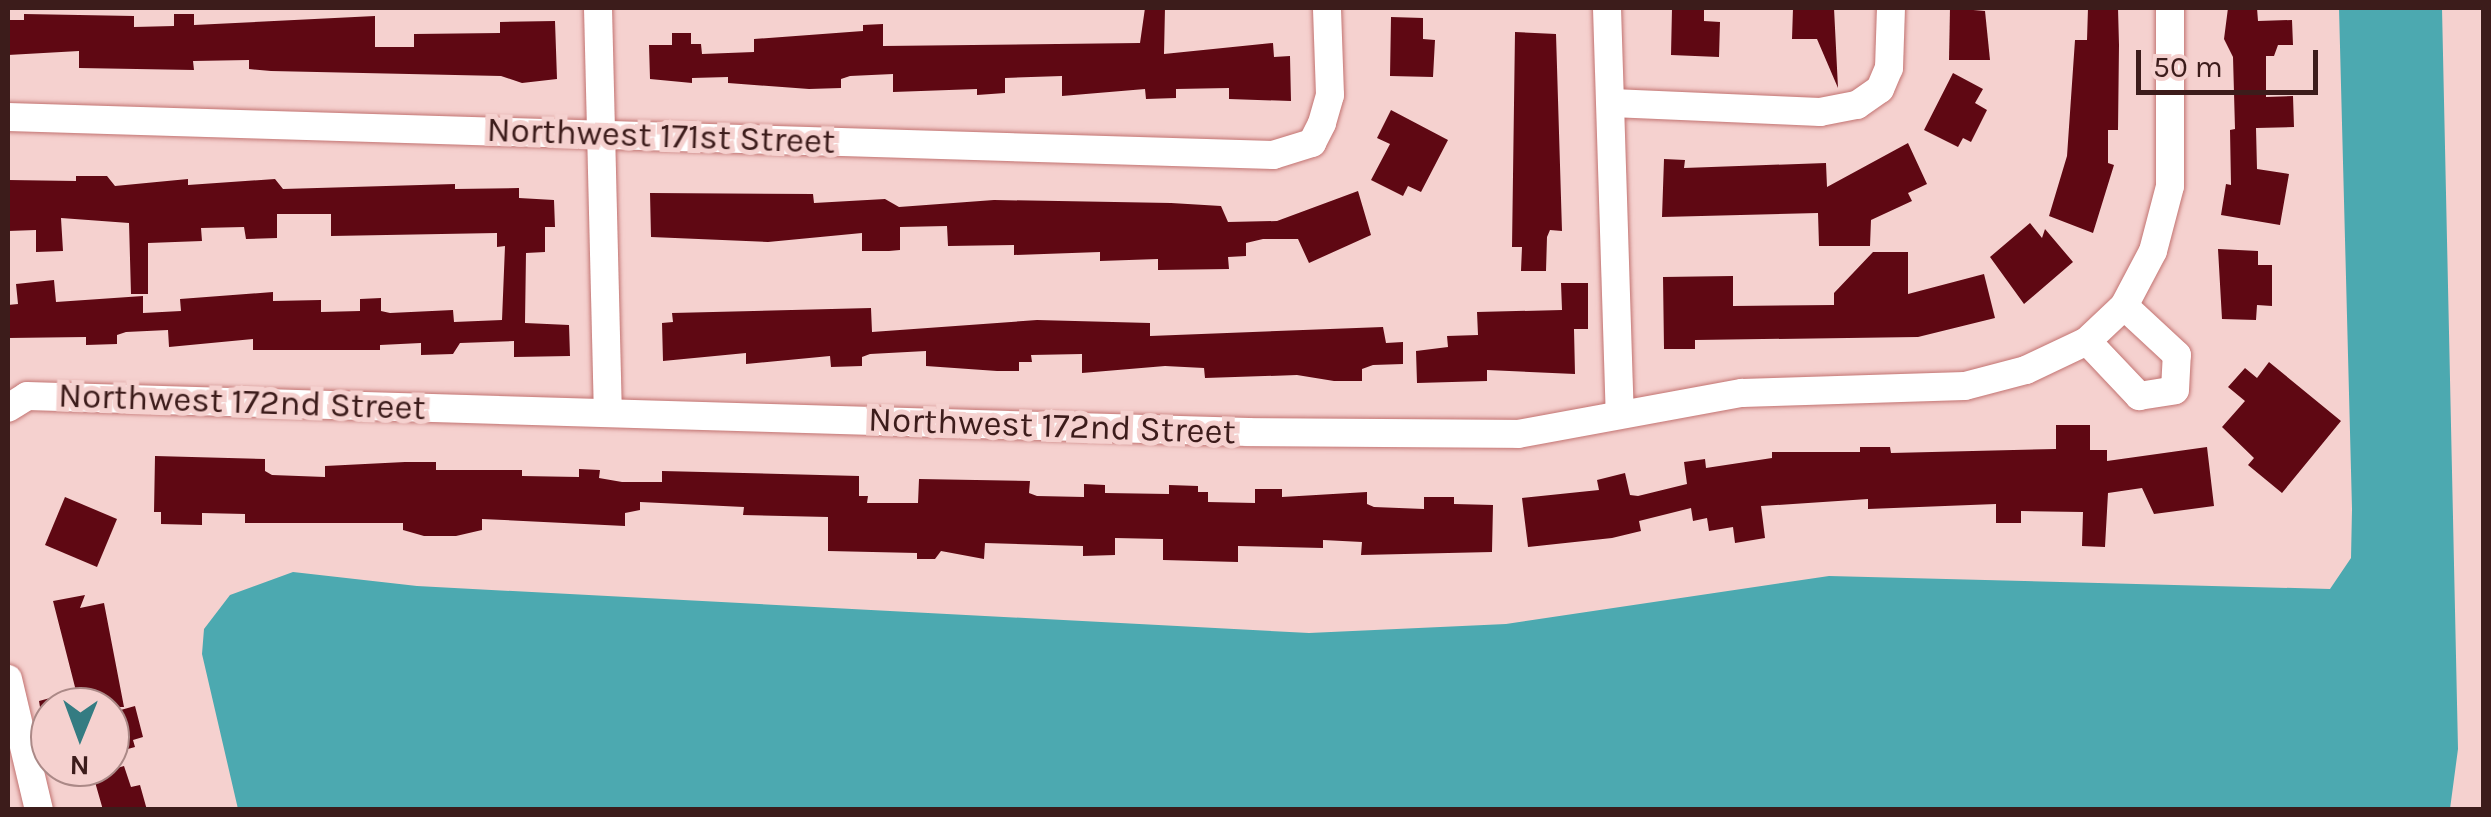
<!DOCTYPE html>
<style>
body{margin:0}
#map{position:relative;width:2491px;height:817px;overflow:hidden;background:#f5d1cf;font-family:Karla,sans-serif}
div>[style]{position:absolute}
[style*='--x']{left:calc(var(--x)*1px);top:calc(var(--y)*1px);width:calc(var(--w)*1px);rotate:calc(var(--a)*1deg)}
.water>*{inset:0;background:#4ca9b0}
.building>*{inset:0;background:#5f0813}
.roads{filter:drop-shadow(0 0 2px #c27371) drop-shadow(0 0 2px #c27371)}
.minor>*{height:28px;margin:-14px;padding:0 14px;transform-origin:14px;border-radius:14px;background:#fff}
span{translate:-50% -50%;white-space:nowrap;text-align:center;line-height:1.15;-webkit-text-stroke:10px #f5d1cf;paint-order:stroke}
.street-label{font-size:35px;color:#3c1c1b}
.frame{position:absolute;inset:0;border:10px solid #3c1c1b;pointer-events:none}
.north{position:absolute;left:30px;top:687px;width:100px;height:100px;box-sizing:border-box;background:#f5d1cf;border:2px solid #ab8987;border-radius:50%;rotate:181deg;font-size:28px;font-weight:700;line-height:40px;text-align:center;color:#3c1c1b}
.north::after{content:'';display:block;margin:auto;width:35px;height:45px;background:#347c82;clip-path:polygon(50% 0,100% 100%,50% 72%,0 100%)}
.scale{position:absolute;left:2136px;top:50px;width:182px;height:45px;box-sizing:border-box;border:5px solid #3c1c1b;border-top:0;padding-left:12px;font-size:30px;line-height:35px;white-space:nowrap;color:#3c1c1b;-webkit-text-stroke:8px #f5d1cf;paint-order:stroke}
</style>
<div id="map">
<div class="water">
<i style="clip-path:polygon(2339px 8px,2442px 8px,2458px 749px,2450px 809px,238px 809px,202px 654px,204px 629px,230px 595px,293px 572px,417px 586px,1309px 633px,1506px 624px,1829px 576px,2330px 589px,2351px 558px,2352px 509px)"></i>
</div>
<div class="building">
<i style="clip-path:polygon(1145px 8px,1165px 8px,1164px 54px,1273px 43px,1274px 57px,1290px 56px,1291px 101px,1229px 99px,1229px 88px,1176px 89px,1176px 98px,1146px 99px,1145px 89px,1062px 96px,1062px 76px,1005px 78px,1005px 93px,977px 95px,977px 89px,893px 92px,893px 74px,850px 76px,841px 79px,841px 88px,809px 89px,728px 83px,728px 77px,692px 78px,692px 83px,650px 79px,649px 45px,672px 45px,672px 33px,691px 33px,691px 44px,701px 44px,702px 54px,754px 52px,754px 39px,863px 31px,863px 25px,883px 24px,883px 46px,1140px 43px)"></i>
<i style="clip-path:polygon(1672px 8px,1704px 8px,1704px 21px,1720px 22px,1719px 57px,1671px 55px)"></i>
<i style="clip-path:polygon(1793px 8px,1834px 8px,1838px 88px,1817px 39px,1792px 39px)"></i>
<i style="clip-path:polygon(1950px 8px,1985px 11px,1990px 60px,1949px 60px)"></i>
<i style="clip-path:polygon(2088px 8px,2118px 8px,2119px 45px,2118px 130px,2108px 130px,2108px 163px,2114px 165px,2093px 233px,2049px 216px,2067px 156px,2075px 40px,2087px 40px)"></i>
<i style="clip-path:polygon(2228px 8px,2257px 8px,2258px 21px,2292px 20px,2293px 45px,2278px 45px,2274px 56px,2266px 56px,2266px 97px,2293px 96px,2294px 127px,2256px 128px,2257px 169px,2289px 174px,2280px 225px,2221px 215px,2226px 184px,2231px 185px,2230px 130px,2235px 129px,2233px 57px,2224px 39px)"></i>
<i style="clip-path:polygon(24px 14px,134px 16px,134px 27px,174px 26px,174px 14px,194px 14px,194px 25px,375px 16px,375px 47px,414px 47px,414px 34px,500px 33px,500px 22px,555px 21px,557px 79px,522px 83px,501px 76px,271px 71px,249px 69px,249px 60px,193px 61px,194px 70px,79px 68px,79px 51px,8px 55px,8px 20px,24px 20px)"></i>
<i style="clip-path:polygon(1391px 17px,1423px 18px,1423px 39px,1435px 40px,1433px 77px,1390px 76px)"></i>
<i style="clip-path:polygon(1515px 32px,1556px 34px,1562px 231px,1550px 230px,1547px 237px,1546px 271px,1521px 271px,1522px 247px,1512px 247px)"></i>
<i style="clip-path:polygon(1953px 73px,1983px 89px,1975px 103px,1987px 110px,1971px 142px,1963px 138px,1958px 147px,1924px 130px)"></i>
<i style="clip-path:polygon(1391px 110px,1448px 140px,1421px 192px,1408px 186px,1403px 196px,1371px 180px,1390px 144px,1377px 138px)"></i>
<i style="clip-path:polygon(1908px 143px,1927px 184px,1908px 193px,1912px 201px,1871px 220px,1870px 246px,1819px 246px,1818px 213px,1662px 217px,1664px 159px,1685px 160px,1684px 168px,1826px 163px,1827px 187px)"></i>
<i style="clip-path:polygon(76px 176px,107px 176px,115px 186px,188px 179px,188px 185px,275px 179px,283px 189px,455px 184px,455px 189px,519px 188px,519px 198px,554px 200px,555px 227px,545px 227px,545px 252px,526px 253px,525px 323px,569px 325px,570px 356px,514px 357px,514px 341px,460px 343px,453px 354px,421px 355px,421px 343px,380px 345px,380px 350px,253px 350px,253px 339px,169px 347px,168px 330px,126px 332px,117px 335px,117px 344px,86px 345px,86px 337px,8px 338px,8px 305px,18px 304px,16px 284px,54px 280px,56px 302px,143px 296px,143px 313px,181px 311px,180px 299px,273px 292px,273px 301px,321px 300px,321px 312px,360px 311px,360px 299px,381px 298px,381px 311px,390px 313px,453px 310px,454px 322px,502px 320px,505px 246px,497px 247px,497px 233px,331px 236px,331px 214px,277px 214px,277px 238px,246px 239px,244px 227px,201px 228px,202px 241px,148px 243px,148px 294px,131px 294px,129px 223px,61px 218px,63px 251px,36px 252px,36px 230px,8px 231px,8px 180px,76px 181px)"></i>
<i style="clip-path:polygon(1358px 191px,1371px 235px,1309px 263px,1298px 239px,1263px 239px,1246px 243px,1246px 256px,1228px 257px,1229px 269px,1158px 270px,1158px 259px,1100px 261px,1100px 252px,1014px 255px,1014px 245px,948px 246px,947px 226px,900px 227px,900px 250px,889px 251px,862px 251px,862px 233px,768px 242px,651px 237px,650px 193px,813px 194px,814px 203px,885px 199px,899px 207px,994px 200px,1171px 203px,1221px 206px,1228px 222px,1277px 221px)"></i>
<i style="clip-path:polygon(2030px 223px,2042px 238px,2045px 229px,2073px 262px,2024px 304px,1990px 257px)"></i>
<i style="clip-path:polygon(2218px 249px,2258px 251px,2258px 265px,2272px 265px,2272px 306px,2257px 305px,2256px 320px,2222px 319px)"></i>
<i style="clip-path:polygon(1873px 252px,1908px 252px,1908px 294px,1984px 274px,1995px 318px,1918px 337px,1695px 340px,1695px 349px,1664px 349px,1663px 277px,1733px 276px,1733px 306px,1834px 305px,1834px 293px)"></i>
<i style="clip-path:polygon(1561px 283px,1588px 283px,1588px 329px,1574px 329px,1575px 374px,1487px 370px,1487px 381px,1417px 383px,1416px 351px,1448px 347px,1447px 336px,1478px 335px,1477px 312px,1562px 310px)"></i>
<i style="clip-path:polygon(871px 308px,872px 332px,1037px 320px,1150px 323px,1150px 336px,1383px 327px,1386px 343px,1403px 342px,1403px 364px,1373px 365px,1362px 369px,1362px 381px,1334px 381px,1297px 375px,1205px 378px,1204px 368px,1165px 366px,1082px 373px,1082px 354px,1031px 355px,1032px 362px,1019px 362px,1019px 371px,997px 371px,926px 366px,926px 351px,870px 354px,862px 357px,862px 366px,831px 367px,830px 356px,746px 364px,746px 353px,663px 361px,662px 323px,673px 322px,672px 313px)"></i>
<i style="clip-path:polygon(2269px 362px,2341px 421px,2282px 493px,2248px 465px,2254px 458px,2222px 427px,2245px 401px,2228px 387px,2245px 368px,2257px 378px)"></i>
<i style="clip-path:polygon(2056px 425px,2090px 425px,2090px 450px,2107px 450px,2107px 461px,2207px 447px,2214px 506px,2154px 514px,2142px 488px,2108px 493px,2105px 547px,2082px 546px,2083px 512px,2021px 511px,2021px 523px,1996px 523px,1996px 504px,1868px 509px,1868px 499px,1761px 506px,1765px 538px,1735px 543px,1733px 527px,1709px 531px,1707px 518px,1693px 521px,1691px 508px,1639px 521px,1641px 531px,1612px 538px,1528px 547px,1522px 498px,1599px 490px,1597px 480px,1625px 473px,1630px 495px,1638px 496px,1687px 484px,1684px 462px,1705px 459px,1706px 468px,1772px 458px,1772px 452px,1860px 452px,1860px 447px,1890px 447px,1891px 453px,2056px 449px)"></i>
<i style="clip-path:polygon(155px 456px,265px 459px,265px 471px,272px 475px,325px 477px,325px 466px,405px 462px,436px 462px,436px 470px,522px 470px,522px 476px,579px 477px,579px 469px,600px 470px,599px 478px,622px 482px,662px 482px,662px 471px,859px 476px,859px 496px,868px 496px,867px 503px,918px 503px,919px 479px,1030px 481px,1029px 493px,1037px 496px,1084px 497px,1084px 484px,1105px 485px,1105px 493px,1169px 494px,1169px 485px,1198px 486px,1198px 492px,1208px 492px,1208px 502px,1255px 503px,1255px 489px,1282px 489px,1282px 497px,1367px 492px,1367px 504px,1374px 507px,1424px 509px,1424px 497px,1454px 497px,1454px 504px,1493px 505px,1492px 552px,1361px 555px,1362px 542px,1323px 540px,1323px 548px,1238px 546px,1238px 562px,1163px 560px,1163px 539px,1115px 538px,1115px 555px,1083px 556px,1083px 546px,985px 543px,984px 559px,941px 551px,935px 559px,917px 559px,917px 553px,828px 551px,828px 517px,743px 515px,744px 507px,640px 502px,640px 510px,625px 513px,625px 526px,482px 519px,482px 530px,456px 536px,424px 536px,403px 530px,403px 523px,245px 523px,245px 514px,202px 513px,202px 525px,161px 524px,161px 512px,154px 512px)"></i>
<i style="clip-path:polygon(65px 497px,117px 519px,97px 567px,45px 545px)"></i>
<i style="clip-path:polygon(85px 595px,80px 608px,104px 603px,124px 707px,40px 707px,39px 701px,76px 691px,53px 601px)"></i>
<i style="clip-path:polygon(135px 706px,143px 737px,133px 740px,135px 747px,110px 754px,110px 713px)"></i>
<i style="clip-path:polygon(124px 766px,131px 787px,140px 785px,147px 810px,103px 810px,93px 775px)"></i>
</div>
<div class="roads">
<div class="minor">
<i style="--x:598;--y:8;--w:404;--a:88.6"></i>
<i style="--x:1607;--y:8;--w:403;--a:88.2"></i>
<i style="--x:1612;--y:103;--w:208;--a:2.5"></i>
<i style="--x:1820;--y:112;--w:38;--a:-11"></i>
<i style="--x:1857;--y:105;--w:28;--a:-35"></i>
<i style="--x:1880;--y:89;--w:23;--a:-67"></i>
<i style="--x:1889;--y:68;--w:60;--a:-88.1"></i>
<i style="--x:8;--y:117;--w:1266;--a:1.72"></i>
<i style="--x:1273;--y:155;--w:41;--a:-17.1"></i>
<i style="--x:1312;--y:143;--w:22;--a:-63"></i>
<i style="--x:1322;--y:123;--w:29;--a:-74"></i>
<i style="--x:1330;--y:95;--w:87;--a:-92"></i>
<i style="--x:2087;--y:341;--w:76;--a:46.6"></i>
<i style="--x:2139;--y:396;--w:36;--a:-9"></i>
<i style="--x:2175;--y:390;--w:35;--a:-87"></i>
<i style="--x:2177;--y:355;--w:72;--a:-137.2"></i>
<i style="--x:8;--y:408;--w:22;--a:-32"></i>
<i style="--x:27;--y:396;--w:1222;--a:1.69"></i>
<i style="--x:1248;--y:432;--w:270;--a:0.4"></i>
<i style="--x:1518;--y:434;--w:228;--a:-10.4"></i>
<i style="--x:1742;--y:393;--w:223;--a:-1.8"></i>
<i style="--x:1965;--y:386;--w:63;--a:-14.7"></i>
<i style="--x:2026;--y:370;--w:68;--a:-25.4"></i>
<i style="--x:2087;--y:341;--w:51;--a:-43.4"></i>
<i style="--x:2124;--y:306;--w:62;--a:-62.2"></i>
<i style="--x:2153;--y:251;--w:67;--a:-75.3"></i>
<i style="--x:2170;--y:186;--w:178;--a:-90"></i>
<i style="--x:8;--y:679;--w:135;--a:76.7"></i>
</div>
</div>
<div class="street-label">
<span style="left:661px;top:136px;rotate:2deg">Northwest 171st Street</span>
<span style="left:242px;top:402px;rotate:2deg">Northwest 172nd Street</span>
<span style="left:1052px;top:426px;rotate:2deg">Northwest 172nd Street</span>
</div>
<div class="frame"></div>
<div class="north">N</div>
<div class="scale">50 m</div>
</div>
